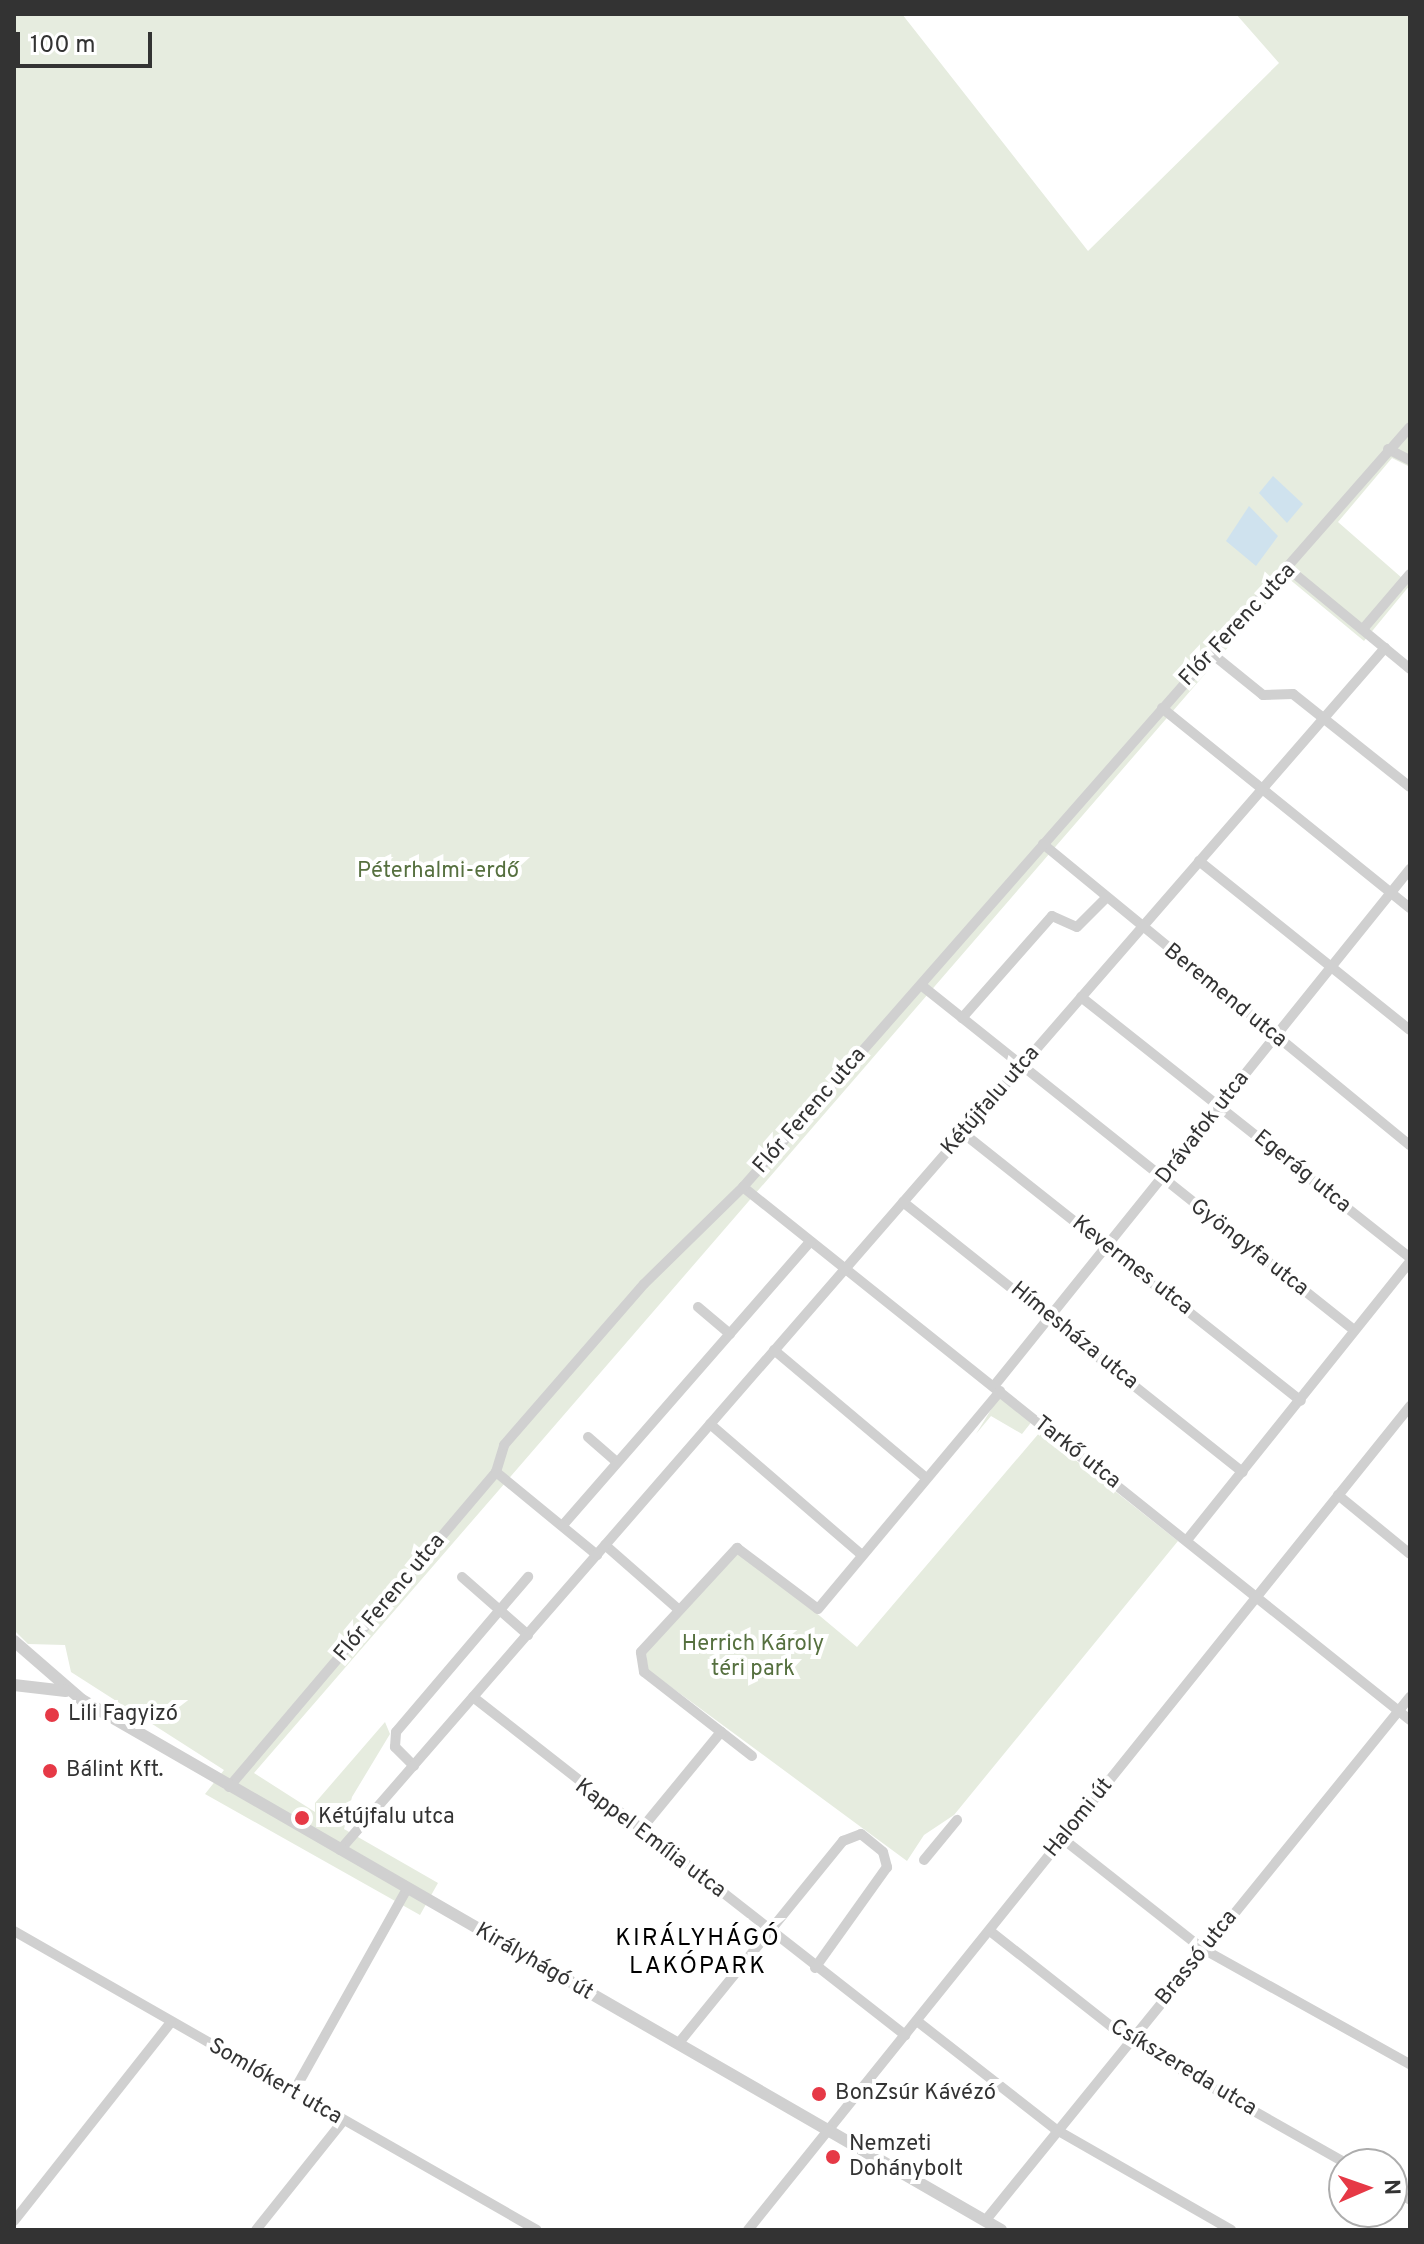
<!DOCTYPE html>
<meta charset="utf-8">
<style>
body{margin:0}
#map{position:relative;width:1424px;height:2244px;overflow:hidden;background:#fff;font-family:Overpass,sans-serif}
div>[style]{position:absolute}
[style*='--x']{left:calc(var(--x)*1px);top:calc(var(--y)*1px);width:calc(var(--w)*1px);rotate:calc(var(--a)*1deg)}
.green>*{inset:0;background:#e6ecdf}
.water>*{inset:0;background:#cfe2ee}
.minor>*{height:10px;margin:-5px;padding:0 5px;transform-origin:5px;border-radius:5px;background:#d0d0d0}
.tertiary>*{height:12px;margin:-6px;padding:0 6px;transform-origin:6px;border-radius:6px;background:#d0d0d0}
.dots>*{width:22px;height:22px;translate:-50% -50%;box-sizing:border-box;border:4px solid #fff;border-radius:50%}
span{translate:-50% -50%;white-space:nowrap;text-align:center;line-height:1.15;-webkit-text-stroke:8px #fff;paint-order:stroke}
.street-label{font-size:22px;color:#333}
.park-label{font-size:22px;color:#56703f}
.poi-label{font-size:22px;color:#333}
.left{translate:0 -50%;text-align:left}
.neighbourhood-label{font-size:24px;color:#000;letter-spacing:2px}
.frame{position:absolute;inset:0;border:16px solid #333;pointer-events:none}
.north{position:absolute;left:1328px;top:2148px;width:80px;height:80px;box-sizing:border-box;background:#fff;border:2px solid #adadad;border-radius:50%;rotate:88deg;font-size:22px;font-weight:700;line-height:32px;text-align:center;color:#333}
.north::after{content:'';display:block;margin:auto;width:28px;height:36px;background:#e63946;clip-path:polygon(50% 0,100% 100%,50% 72%,0 100%)}
.scale{position:absolute;left:16px;top:32px;width:136px;height:36px;box-sizing:border-box;border:4px solid #333;border-top:0;padding-left:10px;font-size:24px;line-height:28px;white-space:nowrap;color:#333;-webkit-text-stroke:6px #fff;paint-order:stroke}
</style>
<div id="map">
<div class="green">
<i style="clip-path:polygon(14px 14px,902px 14px,1088px 251px,1279px 63px,1236px 14px,1410px 14px,1410px 467px,1392px 458px,1338px 522px,1410px 585px,1364px 641px,1288px 578px,254px 1773px,315px 1812px,315px 1803px,385px 1722px,390px 1734px,352px 1797px,344px 1829px,438px 1883px,420px 1915px,205px 1794px,224px 1770px,71px 1672px,65px 1645px,28px 1644px,14px 1630px)"></i>
<i style="clip-path:polygon(1000px 1395px,1033px 1420px,1022px 1434px,991px 1416px,976px 1434px)"></i>
<i style="clip-path:polygon(1040px 1432px,1178px 1541px,954px 1815px,924px 1835px,907px 1861px,648px 1670px,646px 1653px,733px 1554px,746px 1554px,857px 1647px)"></i>
</div>
<div class="water">
<i style="clip-path:polygon(1273px 476px,1303px 504px,1287px 523px,1259px 493px)"></i>
<i style="clip-path:polygon(1249px 506px,1278px 536px,1256px 566px,1226px 541px)"></i>
</div>
<div class="minor">
<i style="--x:1388;--y:449;--w:25;--a:27"></i>
<i style="--x:1290;--y:570;--w:156;--a:39.5"></i>
<i style="--x:1363;--y:629;--w:72;--a:-49.5"></i>
<i style="--x:1211;--y:653;--w:67;--a:38.9"></i>
<i style="--x:1263;--y:695;--w:30;--a:-2"></i>
<i style="--x:1293;--y:694;--w:149;--a:38.5"></i>
<i style="--x:1162;--y:708;--w:319;--a:38.9"></i>
<i style="--x:1043;--y:844;--w:475;--a:39.4"></i>
<i style="--x:1199;--y:861;--w:270;--a:38.7"></i>
<i style="--x:921;--y:985;--w:554;--a:38.55"></i>
<i style="--x:1081;--y:997;--w:420;--a:38.4"></i>
<i style="--x:962;--y:1018;--w:136;--a:-48.6"></i>
<i style="--x:1052;--y:916;--w:27;--a:24"></i>
<i style="--x:1077;--y:927;--w:41;--a:-45"></i>
<i style="--x:963;--y:1133;--w:431;--a:38.4"></i>
<i style="--x:743;--y:1187;--w:854;--a:38.63"></i>
<i style="--x:903;--y:1202;--w:434;--a:38.5"></i>
<i style="--x:698;--y:1307;--w:42;--a:40.2"></i>
<i style="--x:774;--y:1350;--w:199;--a:40.1"></i>
<i style="--x:994;--y:1386;--w:664;--a:-51.18"></i>
<i style="--x:710;--y:1424;--w:201;--a:40.8"></i>
<i style="--x:588;--y:1437;--w:38;--a:41"></i>
<i style="--x:496;--y:1472;--w:131;--a:39.4"></i>
<i style="--x:1338;--y:1495;--w:93;--a:39.3"></i>
<i style="--x:563;--y:1525;--w:376;--a:-48.9"></i>
<i style="--x:1187;--y:1540;--w:356;--a:-51.3"></i>
<i style="--x:605;--y:1545;--w:97;--a:41.2"></i>
<i style="--x:462;--y:1577;--w:88;--a:41.3"></i>
<i style="--x:473;--y:1697;--w:549;--a:38.04"></i>
<i style="--x:752;--y:1756;--w:137;--a:-142.1"></i>
<i style="--x:644;--y:1672;--w:20;--a:-99"></i>
<i style="--x:641;--y:1652;--w:142;--a:-47.3"></i>
<i style="--x:737;--y:1548;--w:101;--a:37"></i>
<i style="--x:818;--y:1609;--w:284;--a:-50.1"></i>
<i style="--x:414;--y:1766;--w:27;--a:-135"></i>
<i style="--x:395;--y:1747;--w:15;--a:-86"></i>
<i style="--x:396;--y:1732;--w:204;--a:-49.6"></i>
<i style="--x:229;--y:1787;--w:413;--a:-49.7"></i>
<i style="--x:496;--y:1472;--w:28;--a:-73"></i>
<i style="--x:504;--y:1445;--w:213;--a:-49"></i>
<i style="--x:644;--y:1284;--w:139;--a:-44.4"></i>
<i style="--x:743;--y:1187;--w:1011;--a:-48.73"></i>
<i style="--x:638;--y:1833;--w:131;--a:-50.6"></i>
<i style="--x:1063;--y:1839;--w:178;--a:38.2"></i>
<i style="--x:1203;--y:1949;--w:237;--a:29.1"></i>
<i style="--x:340;--y:1850;--w:1593;--a:-49"></i>
<i style="--x:924;--y:1860;--w:52;--a:-50.5"></i>
<i style="--x:14;--y:1931;--w:602;--a:29.76"></i>
<i style="--x:990;--y:1931;--w:178;--a:38.2"></i>
<i style="--x:1130;--y:2041;--w:249;--a:29.5"></i>
<i style="--x:917;--y:2021;--w:175;--a:38"></i>
<i style="--x:1055;--y:2129;--w:203;--a:29.8"></i>
<i style="--x:678;--y:2044;--w:262;--a:-50.9"></i>
<i style="--x:843;--y:1841;--w:19;--a:-21"></i>
<i style="--x:861;--y:1834;--w:28;--a:39"></i>
<i style="--x:883;--y:1852;--w:16;--a:75"></i>
<i style="--x:887;--y:1867;--w:124;--a:125.5"></i>
<i style="--x:294;--y:2091;--w:231;--a:-60.8"></i>
<i style="--x:1392;--y:2189;--w:21;--a:31"></i>
<i style="--x:14;--y:2221;--w:253;--a:-51.7"></i>
<i style="--x:985;--y:2221;--w:675;--a:-50.96"></i>
<i style="--x:256;--y:2230;--w:139;--a:-51.4"></i>
<i style="--x:748;--y:2230;--w:1057;--a:-51.22"></i>
</div>
<div class="tertiary">
<i style="--x:14;--y:1641;--w:90;--a:40.9"></i>
<i style="--x:82;--y:1700;--w:1061;--a:29.97"></i>
<i style="--x:14;--y:1685;--w:52;--a:6.6"></i>
</div>
<div class="dots">
<i style="left:52px;top:1715px;background:#e63946"></i>
<i style="left:50px;top:1771px;background:#e63946"></i>
<i style="left:302px;top:1818px;background:#e63946"></i>
<i style="left:819px;top:2094px;background:#e63946"></i>
<i style="left:833px;top:2157px;background:#e63946"></i>
</div>
<div class="street-label">
<span style="left:1238px;top:625px;rotate:-47deg">Flór Ferenc utca</span>
<span style="left:1225px;top:996px;rotate:39deg">Beremend utca</span>
<span style="left:991px;top:1101px;rotate:-49deg">Kétújfalu utca</span>
<span style="left:810px;top:1111px;rotate:-49deg">Flór Ferenc utca</span>
<span style="left:1203px;top:1128px;rotate:-52deg">Drávafok utca</span>
<span style="left:1302px;top:1172px;rotate:39deg">Egerág utca</span>
<span style="left:1249px;top:1248px;rotate:38deg">Gyöngyfa utca</span>
<span style="left:1132px;top:1266px;rotate:38deg">Kevermes utca</span>
<span style="left:1074px;top:1336px;rotate:39deg">Hímesháza utca</span>
<span style="left:1077px;top:1453px;rotate:38deg">Tarkő utca</span>
<span style="left:390px;top:1598px;rotate:-50deg">Flór Ferenc utca</span>
<span style="left:1079px;top:1818px;rotate:-51deg">Halomi út</span>
<span style="left:650px;top:1839px;rotate:37deg">Kappel Emília utca</span>
<span style="left:1197px;top:1958px;rotate:-51deg">Brassó utca</span>
<span style="left:534px;top:1962px;rotate:30deg">Királyhágó út</span>
<span style="left:1183px;top:2068px;rotate:31deg">Csíkszereda utca</span>
<span style="left:275px;top:2082px;rotate:30deg">Somlókert utca</span>
</div>
<div class="park-label">
<span style="left:438px;top:872px">Péterhalmi-erdő</span>
<span style="left:753px;top:1657px">Herrich Károly<br>téri park</span>
</div>
<div class="poi-label">
<span class="left" style="left:68px;top:1715px">Lili Fagyizó</span>
<span class="left" style="left:66px;top:1771px">Bálint Kft.</span>
<span class="left" style="left:318px;top:1818px">Kétújfalu utca</span>
<span class="left" style="left:835px;top:2094px">BonZsúr Kávézó</span>
<span class="left" style="left:849px;top:2157px">Nemzeti<br>Dohánybolt</span>
</div>
<div class="neighbourhood-label">
<span style="left:698px;top:1954px">KIRÁLYHÁGÓ<br>LAKÓPARK</span>
</div>
<div class="frame"></div>
<div class="north">N</div>
<div class="scale">100 m</div>
</div>
